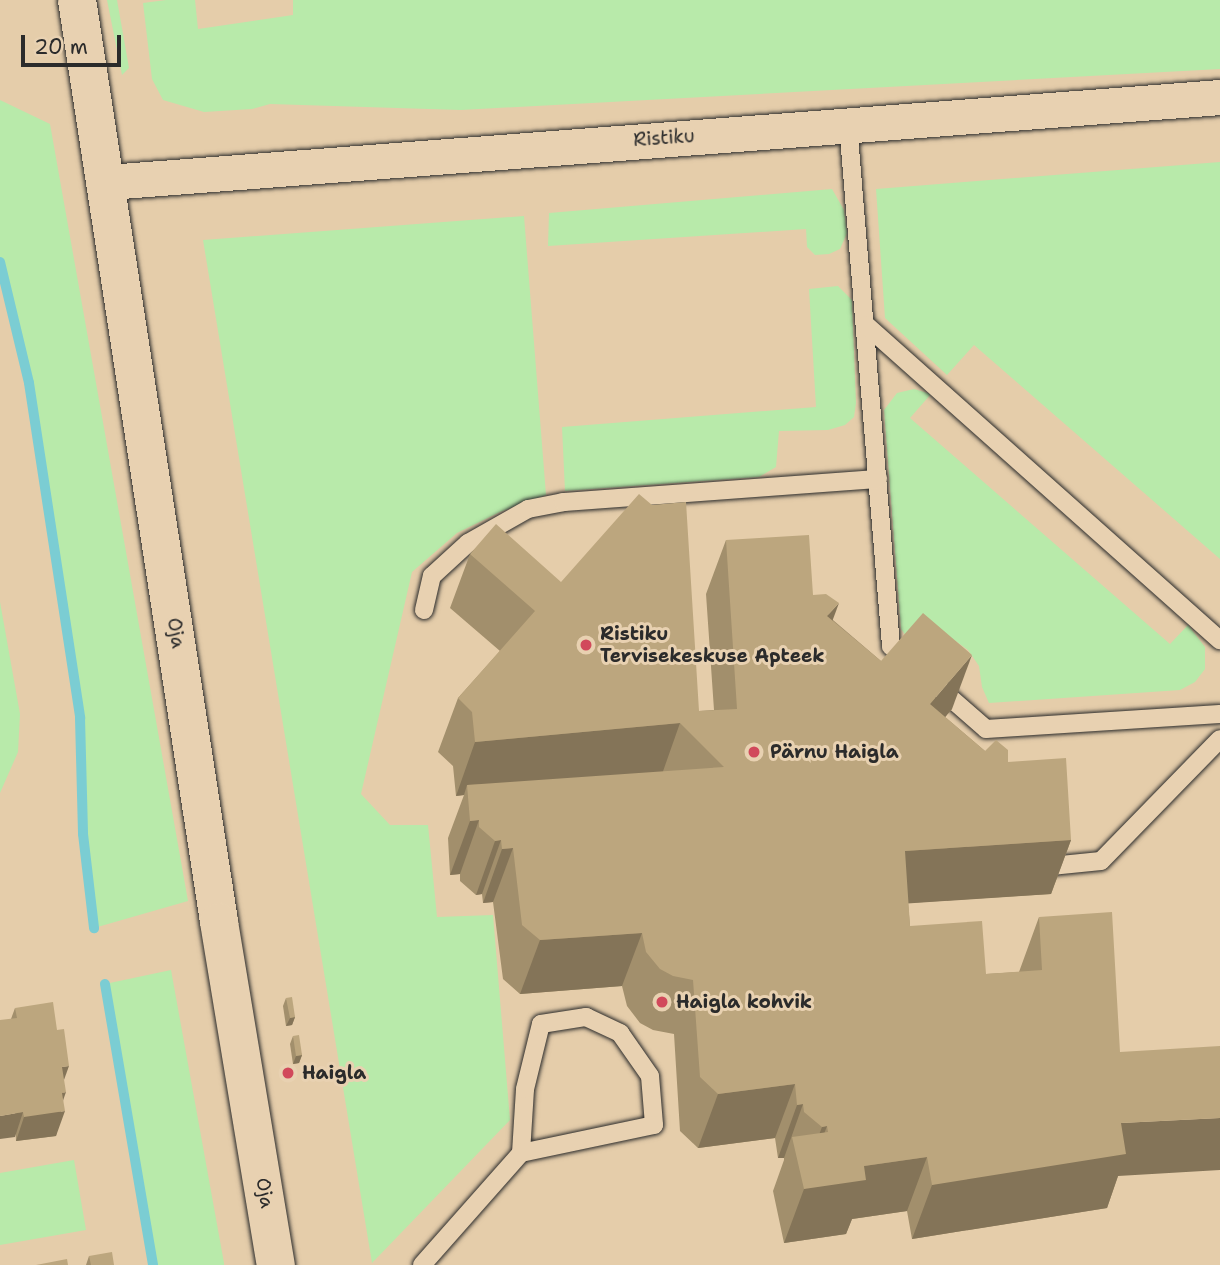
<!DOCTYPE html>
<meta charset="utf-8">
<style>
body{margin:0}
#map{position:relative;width:1220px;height:1265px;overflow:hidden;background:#e5cdaa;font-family:"Shantell Sans",sans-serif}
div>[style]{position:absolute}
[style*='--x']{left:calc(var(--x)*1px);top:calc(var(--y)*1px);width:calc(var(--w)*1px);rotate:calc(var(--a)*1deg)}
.green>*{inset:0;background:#b8eaaa}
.stream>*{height:10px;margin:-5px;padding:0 5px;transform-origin:5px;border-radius:5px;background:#7bcdd3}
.roads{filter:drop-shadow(0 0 2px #2b2b2b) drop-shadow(0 0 2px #2b2b2b)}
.service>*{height:18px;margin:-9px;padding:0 9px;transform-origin:9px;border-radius:9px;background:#e8d1b1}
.minor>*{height:35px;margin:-17.5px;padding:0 17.5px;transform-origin:17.5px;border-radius:17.5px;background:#e8d1b1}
.tertiary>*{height:38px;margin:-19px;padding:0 19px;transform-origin:19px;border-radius:19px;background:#e8d1b1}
.wall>*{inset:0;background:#a28f6c}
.shaded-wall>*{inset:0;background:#847458}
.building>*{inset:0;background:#bca67e}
.dots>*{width:19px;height:19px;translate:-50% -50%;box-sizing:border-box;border:4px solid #e8d1b1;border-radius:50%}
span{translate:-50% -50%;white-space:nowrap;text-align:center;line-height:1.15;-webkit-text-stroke:6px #e8d1b1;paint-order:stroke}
.street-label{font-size:19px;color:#2b2b2b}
.poi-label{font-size:19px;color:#2b2b2b;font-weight:700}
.left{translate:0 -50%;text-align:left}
.scale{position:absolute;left:21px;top:35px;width:100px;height:32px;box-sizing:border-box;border:4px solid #2b2b2b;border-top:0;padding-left:9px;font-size:21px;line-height:24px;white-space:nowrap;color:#2b2b2b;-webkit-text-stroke:5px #e8d1b1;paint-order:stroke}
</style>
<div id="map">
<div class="green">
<i style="clip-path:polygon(107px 0,117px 0,129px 68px,122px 75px)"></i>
<i style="clip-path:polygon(166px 0,195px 0,198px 29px,293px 15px,293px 0,1220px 0,1220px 69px,461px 110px,270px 104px,252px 109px,204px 112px,163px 100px,152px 79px,143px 3px)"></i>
<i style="clip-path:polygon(0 100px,50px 124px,188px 901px,94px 928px,83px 834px,80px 718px,29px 383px,0 265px)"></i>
<i style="clip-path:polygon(1220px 162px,1220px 559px,974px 345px,947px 375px,885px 318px,876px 189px)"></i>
<i style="clip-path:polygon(832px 189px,844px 210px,847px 233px,840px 249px,829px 254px,815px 255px,807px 247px,806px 229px,548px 246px,549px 213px)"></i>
<i style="clip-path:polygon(524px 216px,546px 495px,500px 512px,457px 533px,412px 572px,361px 794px,390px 825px,428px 825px,437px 917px,493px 915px,510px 1120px,372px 1263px,203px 240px)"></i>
<i style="clip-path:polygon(838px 286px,852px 300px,856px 403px,854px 417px,845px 425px,828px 430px,779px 431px,776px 467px,759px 477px,565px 491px,562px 427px,816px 407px,809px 289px)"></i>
<i style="clip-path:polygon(914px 389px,931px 394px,910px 418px,1170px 644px,1188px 625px,1205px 647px,1205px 669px,1195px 682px,1180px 690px,989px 703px,982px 687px,979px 666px,968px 650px,950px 637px,909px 640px,901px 629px,884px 410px,897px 393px)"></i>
<i style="clip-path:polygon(0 602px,20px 714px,18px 752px,0 793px)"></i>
<i style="clip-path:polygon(171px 970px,224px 1263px,224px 1265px,153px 1265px,105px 984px)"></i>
<i style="clip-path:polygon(74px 1160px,86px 1230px,0 1245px,0 1173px)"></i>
</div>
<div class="stream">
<i style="--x:0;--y:262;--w:124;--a:76.5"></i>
<i style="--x:29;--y:383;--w:339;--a:81.3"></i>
<i style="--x:80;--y:718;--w:116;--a:88.5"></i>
<i style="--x:83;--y:834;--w:95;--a:83.3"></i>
<i style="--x:105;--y:984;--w:285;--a:80.3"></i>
</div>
<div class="roads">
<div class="service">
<i style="--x:848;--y:124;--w:524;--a:85.29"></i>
<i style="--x:891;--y:646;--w:25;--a:42"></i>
<i style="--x:866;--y:325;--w:474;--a:41.7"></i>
<i style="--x:424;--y:610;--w:35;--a:-77"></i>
<i style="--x:432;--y:576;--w:49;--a:-42.5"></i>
<i style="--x:468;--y:543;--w:69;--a:-29.5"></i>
<i style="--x:528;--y:509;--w:36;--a:-11"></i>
<i style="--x:563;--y:502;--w:316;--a:-4.2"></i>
<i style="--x:939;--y:688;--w:62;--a:41.1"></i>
<i style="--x:986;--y:729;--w:234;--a:-3.7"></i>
<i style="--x:1051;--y:866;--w:50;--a:-5.7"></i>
<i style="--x:1101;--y:861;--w:170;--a:-45.7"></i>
<i style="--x:422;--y:1265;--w:149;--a:-48.5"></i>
<i style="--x:521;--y:1153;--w:64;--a:-86.4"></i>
<i style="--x:525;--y:1089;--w:67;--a:-76.2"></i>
<i style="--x:541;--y:1024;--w:46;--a:-8.8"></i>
<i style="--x:586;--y:1017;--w:38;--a:25"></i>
<i style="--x:620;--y:1033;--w:52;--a:55.1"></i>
<i style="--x:650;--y:1076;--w:49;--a:85.3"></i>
<i style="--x:654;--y:1125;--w:136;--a:168.1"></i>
</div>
<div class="minor">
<i style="--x:108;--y:182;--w:1115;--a:-4.37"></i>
</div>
<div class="tertiary">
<i style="--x:77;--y:0;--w:933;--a:81.24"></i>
<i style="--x:219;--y:922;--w:348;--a:80.6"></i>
</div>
</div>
<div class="wall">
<i style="clip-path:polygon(726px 540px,813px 595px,833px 620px,881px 661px,952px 709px,945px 717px,985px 751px,1008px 762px,1071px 840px,1051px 894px,908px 903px,910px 926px,986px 974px,1019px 972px,1039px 917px,1118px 1176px,1107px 1208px,912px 1239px,907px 1211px,852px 1219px,846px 1234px,784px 1243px,773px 1191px,784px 1160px,784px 1158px,778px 1158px,775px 1138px,698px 1148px,680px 1131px,674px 1034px,653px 1030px,640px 1023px,627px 1006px,622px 986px,520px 994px,503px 979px,493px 902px,483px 903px,482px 894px,476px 895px,460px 881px,460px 874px,450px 875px,448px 838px,464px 795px,456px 796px,453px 766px,438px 752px,458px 698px,500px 651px,450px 608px,470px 554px,699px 711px,714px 710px,706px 594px)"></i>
<i style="clip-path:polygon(286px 998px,295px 1017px,292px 1025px,286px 1026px,283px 1006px)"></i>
<i style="clip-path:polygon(15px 1008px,64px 1078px,63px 1102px,56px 1136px,16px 1141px,11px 1019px)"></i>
<i style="clip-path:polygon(293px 1036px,302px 1055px,299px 1063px,293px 1064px,290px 1044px)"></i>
<i style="clip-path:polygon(89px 1256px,114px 1265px,86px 1265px)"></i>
</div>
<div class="shaded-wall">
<i style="clip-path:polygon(839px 603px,819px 657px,827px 616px)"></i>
<i style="clip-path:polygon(972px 655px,952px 709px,910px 758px,930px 704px)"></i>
<i style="clip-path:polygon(680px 723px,661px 777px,467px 785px,464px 795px,456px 796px,475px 742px)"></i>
<i style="clip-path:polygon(479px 820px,460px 874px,450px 875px,470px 821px)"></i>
<i style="clip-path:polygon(501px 840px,482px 894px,476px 895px,495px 841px)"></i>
<i style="clip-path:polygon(1071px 840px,1051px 894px,885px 905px,905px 851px)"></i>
<i style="clip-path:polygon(513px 848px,493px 902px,483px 903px,502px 849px)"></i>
<i style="clip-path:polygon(642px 933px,622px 986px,520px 994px,540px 940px)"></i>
<i style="clip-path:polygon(295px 1017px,292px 1025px,286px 1026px,290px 1018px)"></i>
<i style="clip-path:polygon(302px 1055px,299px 1063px,293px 1064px,296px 1056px)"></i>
<i style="clip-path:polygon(69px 1066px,60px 1091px,62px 1067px)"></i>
<i style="clip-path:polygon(795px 1084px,775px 1138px,698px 1148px,718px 1094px)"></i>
<i style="clip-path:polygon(66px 1092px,59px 1112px,65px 1111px,56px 1136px,16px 1141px,24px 1117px,62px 1093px)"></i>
<i style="clip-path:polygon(803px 1104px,784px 1158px,778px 1158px,797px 1105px)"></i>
<i style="clip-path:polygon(23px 1112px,15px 1137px,0 1139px,0 1116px)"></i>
<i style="clip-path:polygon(1220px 1118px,1220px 1170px,1118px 1176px,1107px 1208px,912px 1239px,932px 1185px,1121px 1123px)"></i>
<i style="clip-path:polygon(827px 1126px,807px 1180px,802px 1180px,822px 1127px)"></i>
<i style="clip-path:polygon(927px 1157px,907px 1211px,852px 1219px,846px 1234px,784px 1243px,804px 1189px,864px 1166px)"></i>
</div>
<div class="building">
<i style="clip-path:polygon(639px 494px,652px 505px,686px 502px,699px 711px,737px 709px,726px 540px,809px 535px,813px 595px,826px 594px,839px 603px,827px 616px,881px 661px,923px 613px,972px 655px,930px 704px,985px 751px,996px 740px,1008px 750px,1008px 762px,1066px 758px,1071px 840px,905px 851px,910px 926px,982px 921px,986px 974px,1042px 970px,1039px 917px,1112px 912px,1120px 1052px,1220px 1046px,1220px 1118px,1121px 1123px,1126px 1154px,932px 1185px,927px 1157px,864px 1166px,866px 1180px,804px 1189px,792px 1137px,828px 1132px,827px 1126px,822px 1127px,804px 1112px,803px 1104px,797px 1105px,795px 1084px,718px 1094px,700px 1077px,693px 980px,673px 976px,660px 969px,646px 952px,642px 933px,540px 940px,522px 925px,513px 848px,502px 849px,501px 840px,495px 841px,479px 827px,479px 820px,470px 821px,467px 785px,724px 767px,680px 723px,475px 742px,472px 712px,458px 698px,535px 611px,470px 554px,496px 524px,561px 582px)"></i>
<i style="clip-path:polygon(292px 997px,295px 1017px,290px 1018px,286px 998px)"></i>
<i style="clip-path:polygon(53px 1002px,57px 1030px,64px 1029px,69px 1066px,62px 1067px,66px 1092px,62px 1093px,65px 1111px,24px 1117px,23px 1112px,0 1116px,0 1020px,17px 1018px,15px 1008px)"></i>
<i style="clip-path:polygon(299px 1035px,302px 1055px,296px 1056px,293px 1036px)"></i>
<i style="clip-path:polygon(112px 1252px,114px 1265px,91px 1265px,89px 1256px)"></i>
<i style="clip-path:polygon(67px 1259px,68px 1265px,36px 1265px)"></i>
</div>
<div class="dots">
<i style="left:586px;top:645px;background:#d1495b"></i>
<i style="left:754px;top:752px;background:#d1495b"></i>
<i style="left:662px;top:1002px;background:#d1495b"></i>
<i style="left:288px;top:1073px;background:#d1495b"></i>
</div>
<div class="street-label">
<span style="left:664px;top:138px;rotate:-4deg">Ristiku</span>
<span style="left:176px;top:633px;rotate:81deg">Oja</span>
<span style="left:265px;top:1193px;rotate:81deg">Oja</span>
</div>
<div class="poi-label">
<span class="left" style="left:600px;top:645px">Ristiku<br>Tervisekeskuse Apteek</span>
<span class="left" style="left:770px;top:752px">Pärnu Haigla</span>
<span class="left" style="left:676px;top:1002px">Haigla kohvik</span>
<span class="left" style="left:302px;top:1073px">Haigla</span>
</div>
<div class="scale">20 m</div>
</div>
